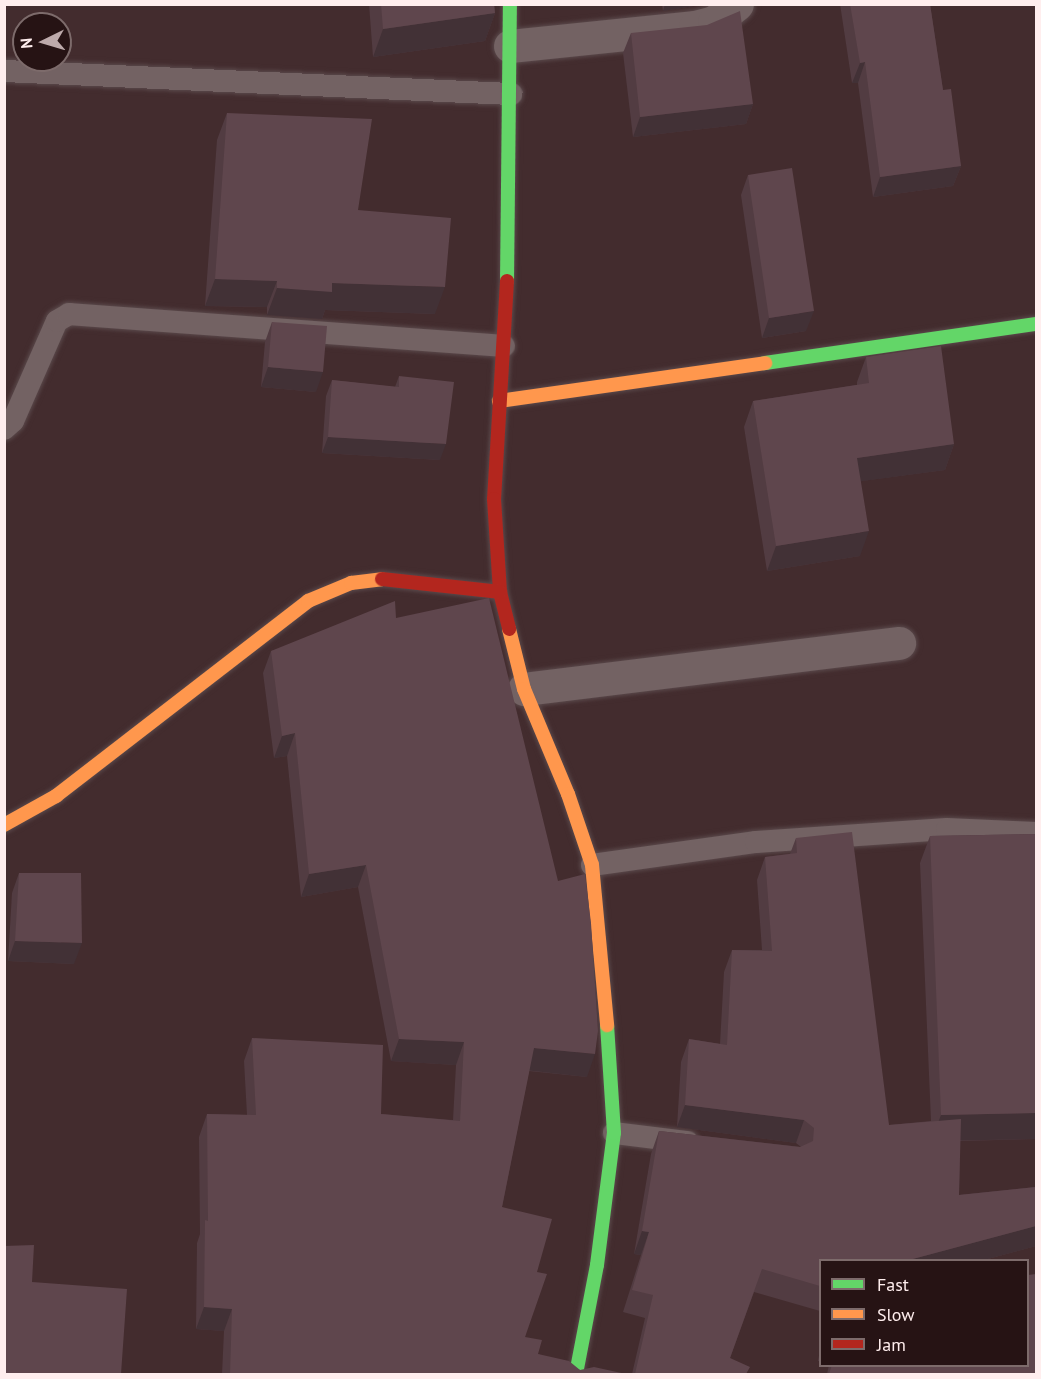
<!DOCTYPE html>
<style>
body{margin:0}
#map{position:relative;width:1041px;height:1379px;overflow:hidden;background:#432c2e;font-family:"PT Sans",sans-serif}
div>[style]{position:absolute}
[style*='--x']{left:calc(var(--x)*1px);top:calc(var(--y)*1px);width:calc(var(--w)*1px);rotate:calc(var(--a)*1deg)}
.roads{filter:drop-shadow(0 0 2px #5a494b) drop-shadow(0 0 2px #5a494b)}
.lane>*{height:22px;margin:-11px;padding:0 11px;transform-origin:11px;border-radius:11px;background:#736263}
.street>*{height:33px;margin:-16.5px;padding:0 16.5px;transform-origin:16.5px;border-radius:16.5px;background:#736263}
.fast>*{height:14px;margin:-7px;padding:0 7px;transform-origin:7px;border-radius:7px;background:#63d668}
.slow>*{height:14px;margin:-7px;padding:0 7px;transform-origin:7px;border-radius:7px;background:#ff974d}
.jam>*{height:14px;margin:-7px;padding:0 7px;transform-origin:7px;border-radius:7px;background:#b3261e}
.wall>*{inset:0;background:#523c42}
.shaded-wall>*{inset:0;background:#423136}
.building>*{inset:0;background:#5f464d}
span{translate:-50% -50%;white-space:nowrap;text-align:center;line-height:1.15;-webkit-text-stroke:6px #261314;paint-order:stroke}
.frame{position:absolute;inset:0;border:6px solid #fee;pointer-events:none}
.legend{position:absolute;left:819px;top:1259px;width:210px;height:108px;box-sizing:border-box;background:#261314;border:2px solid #7d6b6b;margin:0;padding:8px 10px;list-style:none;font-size:18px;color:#fee}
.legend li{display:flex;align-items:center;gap:12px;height:30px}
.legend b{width:30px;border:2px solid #7d6b6b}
.north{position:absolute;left:12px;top:12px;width:60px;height:60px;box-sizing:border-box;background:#261314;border:2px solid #7d6b6b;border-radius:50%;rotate:265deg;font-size:16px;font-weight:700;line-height:24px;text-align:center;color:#fee}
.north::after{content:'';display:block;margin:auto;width:21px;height:27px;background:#bdaaab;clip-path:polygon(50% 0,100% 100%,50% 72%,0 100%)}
</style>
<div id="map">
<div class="roads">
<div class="lane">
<i style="--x:4;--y:71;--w:508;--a:2.6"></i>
<i style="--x:4;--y:429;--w:12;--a:-42"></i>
<i style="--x:13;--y:421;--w:109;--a:-66.3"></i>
<i style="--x:57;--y:321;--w:14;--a:-30"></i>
<i style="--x:69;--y:314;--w:436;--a:4.2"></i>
<i style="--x:592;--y:865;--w:166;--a:-8"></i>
<i style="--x:756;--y:842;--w:191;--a:-3.9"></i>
<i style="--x:947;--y:829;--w:89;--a:2.6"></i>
<i style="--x:614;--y:1133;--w:74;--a:7"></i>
</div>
<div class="street">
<i style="--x:510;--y:46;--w:186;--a:-5.9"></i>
<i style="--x:695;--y:27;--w:20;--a:-15"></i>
<i style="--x:714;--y:22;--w:29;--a:-38"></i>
<i style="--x:524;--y:689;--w:378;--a:-7"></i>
</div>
<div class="fast">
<i style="--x:507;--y:281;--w:277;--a:-89.4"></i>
<i style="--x:765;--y:363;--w:274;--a:-8.2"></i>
<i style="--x:576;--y:1374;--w:111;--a:-79.1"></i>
<i style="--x:597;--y:1265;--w:133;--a:-82.7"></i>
<i style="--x:614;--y:1133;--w:108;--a:-93.7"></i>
</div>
<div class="slow">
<i style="--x:499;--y:401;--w:269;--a:-8.1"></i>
<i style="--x:509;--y:629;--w:62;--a:76"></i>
<i style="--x:524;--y:689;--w:114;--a:67.3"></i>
<i style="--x:568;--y:794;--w:75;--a:71.3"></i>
<i style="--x:592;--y:865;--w:161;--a:84.6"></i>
<i style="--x:4;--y:825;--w:60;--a:-29.1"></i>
<i style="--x:56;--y:796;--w:319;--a:-37.7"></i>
<i style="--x:308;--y:601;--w:47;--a:-22.7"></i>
<i style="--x:351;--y:583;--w:31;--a:-7"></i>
</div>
<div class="jam">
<i style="--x:507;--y:281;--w:218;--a:93.4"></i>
<i style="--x:494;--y:499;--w:93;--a:86.3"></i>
<i style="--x:500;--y:592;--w:38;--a:76"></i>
<i style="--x:382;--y:579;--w:119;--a:6.3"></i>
</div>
</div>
<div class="wall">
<i style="clip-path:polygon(369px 4px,494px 4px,495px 13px,485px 41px,373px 57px)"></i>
<i style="clip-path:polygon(662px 4px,706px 4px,663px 11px)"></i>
<i style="clip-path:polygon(840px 4px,930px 4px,943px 90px,961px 166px,953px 186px,873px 197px,858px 83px,852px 83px)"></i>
<i style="clip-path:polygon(631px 33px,753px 104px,746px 124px,633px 137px,623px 53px)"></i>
<i style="clip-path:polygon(227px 113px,358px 210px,435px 314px,325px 310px,322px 319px,267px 315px,267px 307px,205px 306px,217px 140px)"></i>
<i style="clip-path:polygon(748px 175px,806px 331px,762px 338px,741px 195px)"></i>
<i style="clip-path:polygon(272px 322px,316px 392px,261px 387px,265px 342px)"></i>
<i style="clip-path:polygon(866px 357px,954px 444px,945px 470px,861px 481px,860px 556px,767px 571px,744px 427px,753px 401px,857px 385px,857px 382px)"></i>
<i style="clip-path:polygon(399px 376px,440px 460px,322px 453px,326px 396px,332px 380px,395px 387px)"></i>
<i style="clip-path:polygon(396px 618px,587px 1077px,529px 1071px,502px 1207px,537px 1272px,525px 1337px,538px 1354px,580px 1370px,626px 1374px,222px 1374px,224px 1331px,196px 1329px,197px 1243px,200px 1234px,199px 1137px,207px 1114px,247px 1115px,244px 1061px,252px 1038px,381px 1114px,453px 1120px,456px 1065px,391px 1061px,358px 887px,301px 897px,287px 756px,274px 758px,263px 673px,271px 651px)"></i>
<i style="clip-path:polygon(1036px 834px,1036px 1139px,960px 1141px,959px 1195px,1036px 1187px,1036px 1246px,984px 1260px,820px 1260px,820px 1311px,754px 1292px,730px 1358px,747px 1374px,632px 1374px,645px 1318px,623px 1312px,641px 1255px,634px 1254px,651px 1154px,659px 1131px,801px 1147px,796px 1143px,677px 1127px,681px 1062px,689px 1039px,720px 1044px,724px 972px,732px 950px,762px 950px,757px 880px,765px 857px,790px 854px,796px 838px,889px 1125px,931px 1121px,920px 863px,930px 836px)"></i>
<i style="clip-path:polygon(19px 873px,74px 964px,8px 961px,12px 893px)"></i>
<i style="clip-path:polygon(820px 1350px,820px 1361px,818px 1361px)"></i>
<i style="clip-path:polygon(829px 1365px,1028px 1365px,1036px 1374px,827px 1374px)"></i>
</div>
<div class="shaded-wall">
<i style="clip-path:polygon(665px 4px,706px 4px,663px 11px)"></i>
<i style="clip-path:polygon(495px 13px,485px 41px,373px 57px,383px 29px)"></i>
<i style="clip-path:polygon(865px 62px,858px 83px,852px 83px,860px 63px)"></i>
<i style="clip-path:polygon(753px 104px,746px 124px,633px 137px,640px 117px)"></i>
<i style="clip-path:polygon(961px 166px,953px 186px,873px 197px,880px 177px)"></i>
<i style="clip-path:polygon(215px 279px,277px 281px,267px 307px,205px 306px)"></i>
<i style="clip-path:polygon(332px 283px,445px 287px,435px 314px,325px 310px,322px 319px,267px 315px,277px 288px)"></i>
<i style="clip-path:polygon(814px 311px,806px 331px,762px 338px,769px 318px)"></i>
<i style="clip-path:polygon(268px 367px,323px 372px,316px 392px,261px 387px)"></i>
<i style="clip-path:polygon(328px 437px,446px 444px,440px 460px,322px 453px)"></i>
<i style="clip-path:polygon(954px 444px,945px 470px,848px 483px,857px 458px)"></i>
<i style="clip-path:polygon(869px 531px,860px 556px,767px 571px,776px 546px)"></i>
<i style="clip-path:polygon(295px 733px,287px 756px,274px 758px,282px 736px)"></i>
<i style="clip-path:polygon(366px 865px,358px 887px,301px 897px,309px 874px)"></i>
<i style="clip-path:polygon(15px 941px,82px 943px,74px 964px,8px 961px)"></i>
<i style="clip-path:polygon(399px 1039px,464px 1042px,456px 1065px,391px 1061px)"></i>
<i style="clip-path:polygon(534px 1048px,595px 1054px,587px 1077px,525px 1070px)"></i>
<i style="clip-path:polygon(685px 1105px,804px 1120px,796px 1143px,677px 1127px)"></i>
<i style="clip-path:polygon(1036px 1113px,1036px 1139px,931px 1141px,941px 1115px)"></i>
<i style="clip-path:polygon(1036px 1226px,1036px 1246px,984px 1260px,909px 1260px)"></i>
<i style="clip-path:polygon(642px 1231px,649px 1232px,641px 1255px,634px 1254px)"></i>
<i style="clip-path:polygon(204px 1307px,232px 1309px,224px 1331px,196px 1329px)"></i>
</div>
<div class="building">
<i style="clip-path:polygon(381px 4px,494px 4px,495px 13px,383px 29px)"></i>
<i style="clip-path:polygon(850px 4px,930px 4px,943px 90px,951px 89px,961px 166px,880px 177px,865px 62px,860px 63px)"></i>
<i style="clip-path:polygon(740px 11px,753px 104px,640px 117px,631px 33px,707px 25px)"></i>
<i style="clip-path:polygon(227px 113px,372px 119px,358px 210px,451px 218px,445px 287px,332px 283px,332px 292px,277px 288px,277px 281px,215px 279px)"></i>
<i style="clip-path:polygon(792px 168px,814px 311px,769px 318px,748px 175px)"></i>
<i style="clip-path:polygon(272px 322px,327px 326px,323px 372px,268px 367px)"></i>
<i style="clip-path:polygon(941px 346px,954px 444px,857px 458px,869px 531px,776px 546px,753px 401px,869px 383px,866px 357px)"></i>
<i style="clip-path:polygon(399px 376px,454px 382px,446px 444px,328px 437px,332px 380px,399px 387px)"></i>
<i style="clip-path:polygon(489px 598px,558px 881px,585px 874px,591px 923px,598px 1031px,595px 1054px,534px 1048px,502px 1207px,552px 1219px,537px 1272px,547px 1274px,525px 1337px,542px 1340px,538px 1354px,569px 1361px,580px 1370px,594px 1367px,626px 1374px,230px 1374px,232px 1309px,204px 1307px,205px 1220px,208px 1221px,207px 1114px,256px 1115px,252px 1038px,383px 1045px,381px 1114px,460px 1121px,464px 1042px,399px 1039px,366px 865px,309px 874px,295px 733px,282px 736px,271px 651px,395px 601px,396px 618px)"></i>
<i style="clip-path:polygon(852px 832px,889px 1125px,961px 1119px,959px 1195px,1036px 1187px,1036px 1226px,909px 1260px,820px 1260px,820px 1286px,762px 1269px,730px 1358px,750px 1367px,746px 1374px,635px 1374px,653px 1295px,632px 1290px,649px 1232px,642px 1231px,659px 1131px,800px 1147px,813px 1141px,814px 1128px,804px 1120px,685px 1105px,689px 1039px,727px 1045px,732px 950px,772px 951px,765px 857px,797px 853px,796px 838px)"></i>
<i style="clip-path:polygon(1036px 834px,1036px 1113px,941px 1115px,930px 836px)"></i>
<i style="clip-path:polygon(19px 873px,81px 873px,82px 943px,15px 941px)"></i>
<i style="clip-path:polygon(34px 1245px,32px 1282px,127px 1289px,121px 1374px,4px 1374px,4px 1246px)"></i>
<i style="clip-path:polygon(1036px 1274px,1036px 1374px,829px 1374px,832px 1365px,1028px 1365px,1028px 1275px)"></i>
</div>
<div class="frame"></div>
<ul class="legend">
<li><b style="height:8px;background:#63d668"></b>Fast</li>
<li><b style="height:8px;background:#ff974d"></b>Slow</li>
<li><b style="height:8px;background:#b3261e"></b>Jam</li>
</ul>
<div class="north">N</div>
</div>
